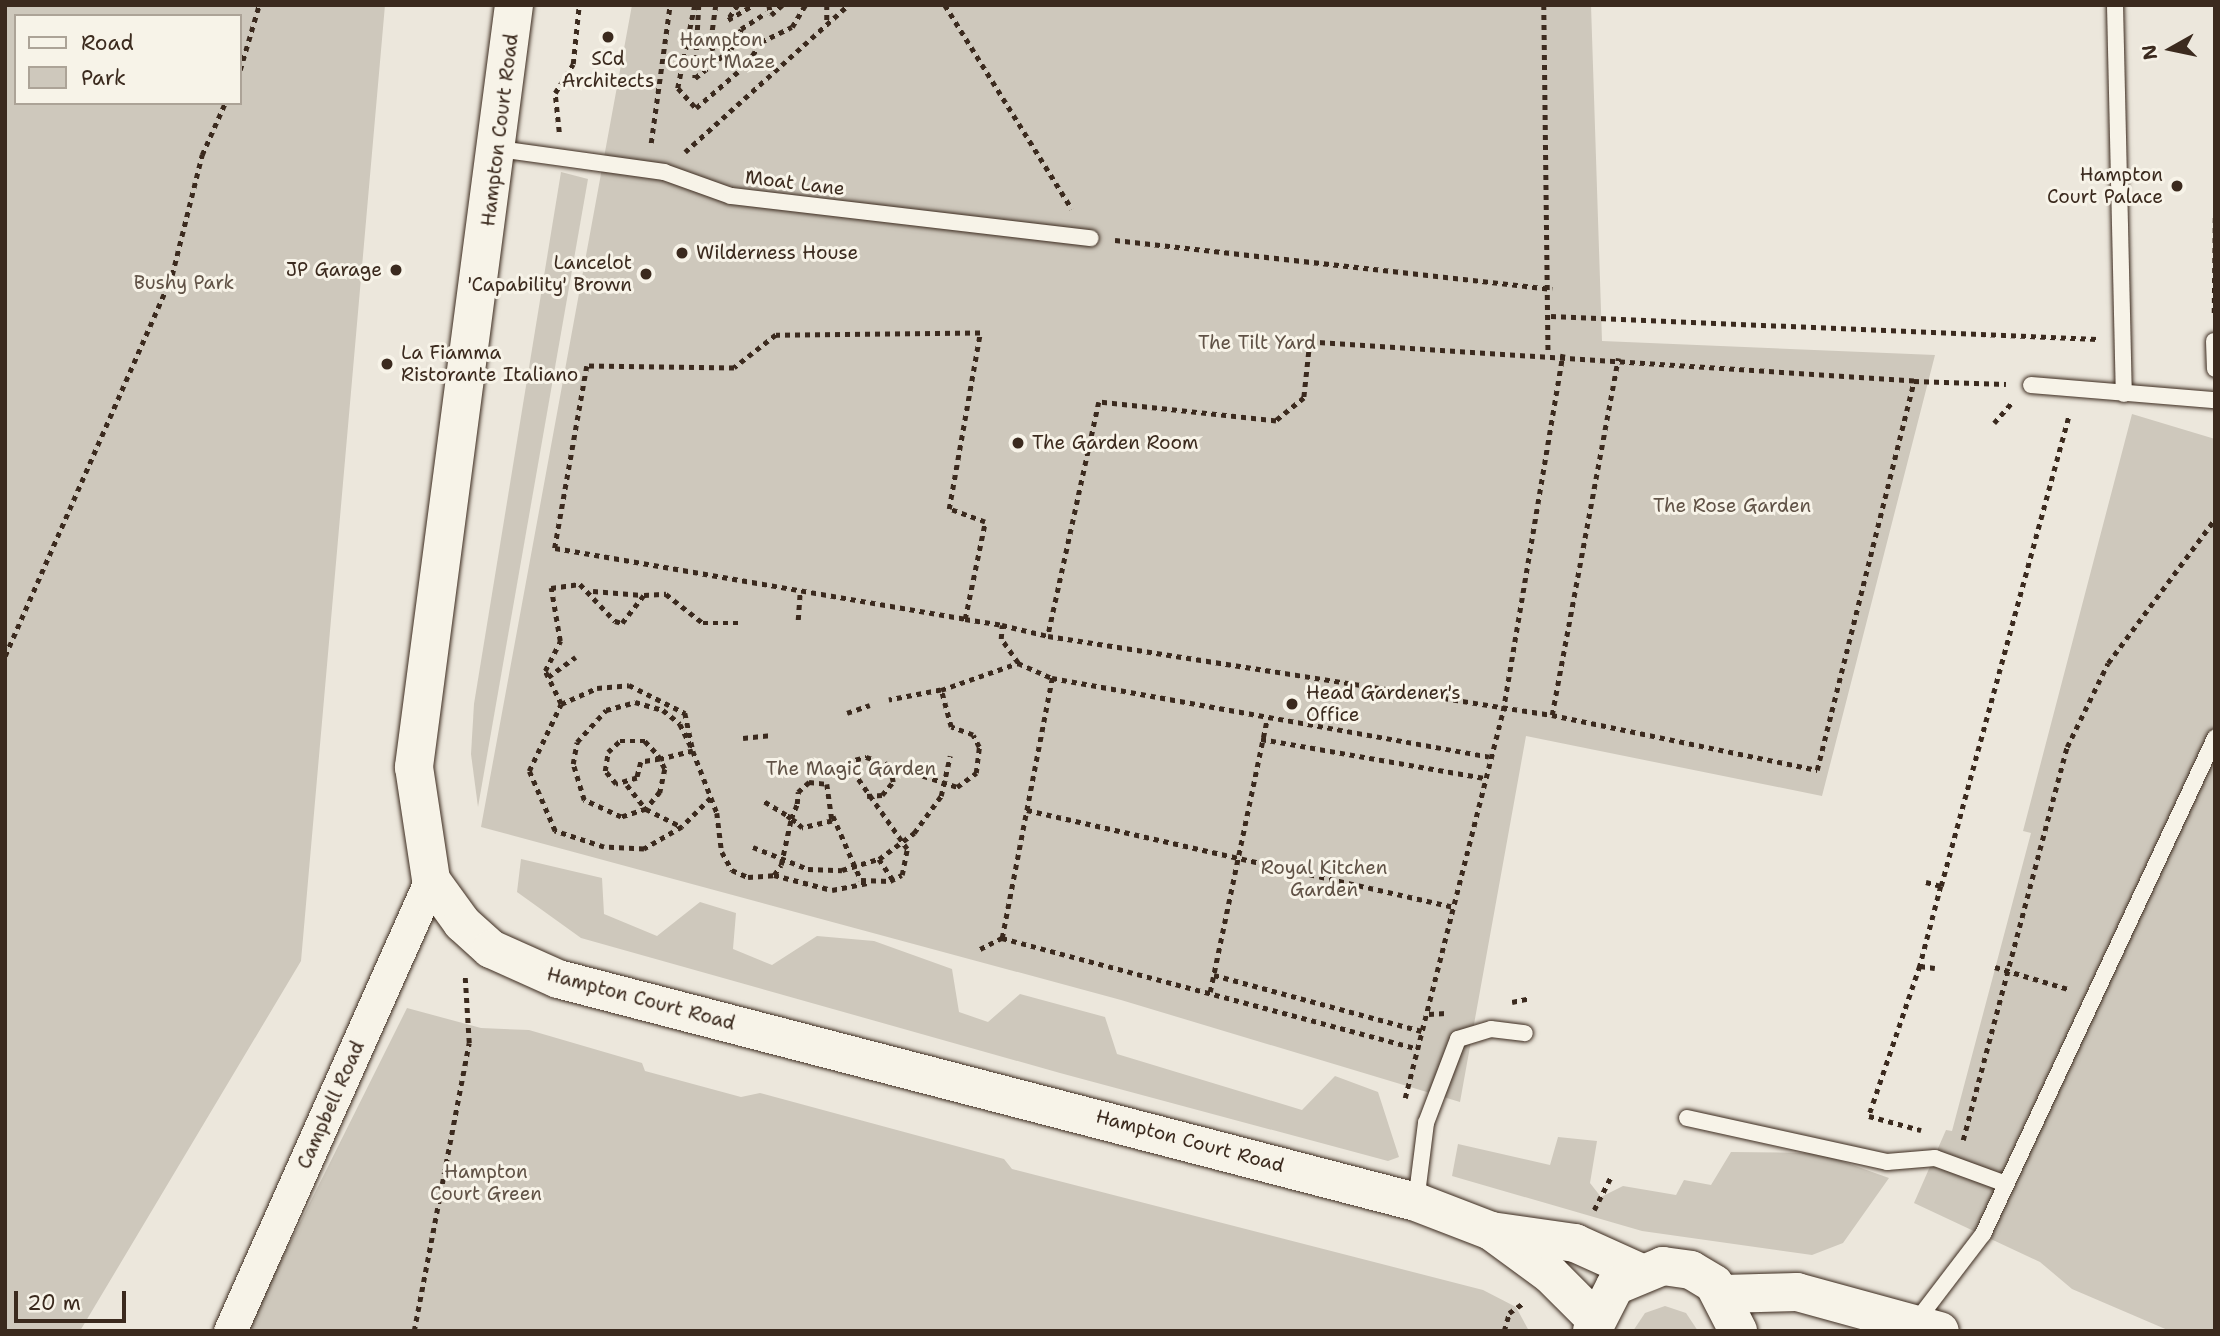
<!DOCTYPE html>
<style>
body{margin:0}
#map{position:relative;width:2220px;height:1336px;overflow:hidden;background:#ece7dc;font-family:"Shantell Sans",sans-serif}
div>[style]{position:absolute}
[style*='--x']{left:calc(var(--x)*1px);top:calc(var(--y)*1px);width:calc(var(--w)*1px);rotate:calc(var(--a)*1deg)}
.green>*{inset:0;background:#cec8bc}
.path>*{height:4.5px;margin-top:-2.25px;transform-origin:0;background:repeating-linear-gradient(90deg,#3b2a1e 0 5px,transparent 0 10px)}
.roads{filter:drop-shadow(0 0 2px #3b2a1e) drop-shadow(0 0 2px #3b2a1e)}
.service>*{height:16px;margin:-8px;padding:0 8px;transform-origin:8px;border-radius:8px;background:#f7f3e8}
.minor>*{height:33px;margin:-16.5px;padding:0 16.5px;transform-origin:16.5px;border-radius:16.5px;background:#f7f3e8}
.primary>*{height:38px;margin:-19px;padding:0 19px;transform-origin:19px;border-radius:19px;background:#f7f3e8}
.trunk>*{height:38px;margin:-19px;padding:0 19px;transform-origin:19px;border-radius:19px;background:#f7f3e8}
.path-bridge>*{height:4.5px;margin-top:-2.25px;transform-origin:0;background:repeating-linear-gradient(90deg,#3b2a1e 0 5px,transparent 0 10px)}
.dots>*{width:19px;height:19px;translate:-50% -50%;box-sizing:border-box;border:4px solid #f7f3e8;border-radius:50%}
span{translate:-50% -50%;white-space:nowrap;text-align:center;line-height:1.15;-webkit-text-stroke:6px #f7f3e8;paint-order:stroke}
.park-label{font-size:19px;color:#605246}
.poi-label{font-size:19px;color:#3b2a1e}
.right{translate:-100% -50%;text-align:right}
.left{translate:0 -50%;text-align:left}
.street-label{font-size:19px;color:#3b2a1e}
.frame{position:absolute;inset:0;border:7px solid #3b2a1e;pointer-events:none}
.legend{position:absolute;left:14px;top:14px;width:228px;height:91px;box-sizing:border-box;background:#f7f3e8;border:2px solid #aca397;margin:0;padding:9px 12px;list-style:none;font-size:21px;color:#3b2a1e}
.legend li{display:flex;align-items:center;gap:14px;height:35px}
.legend b{width:35px;border:2px solid #aca397}
.north{position:absolute;left:2136px;top:14px;width:70px;height:70px;-webkit-text-stroke:5px #f7f3e8;paint-order:stroke;rotate:261deg;font-size:19px;font-weight:700;line-height:28px;text-align:center;color:#3b2a1e}
.north::after{content:'';display:block;margin:auto;width:24px;height:32px;background:#3b2a1e;clip-path:polygon(50% 0,100% 100%,50% 72%,0 100%)}
.scale{position:absolute;left:14px;top:1291px;width:112px;height:32px;box-sizing:border-box;border:4px solid #3b2a1e;border-top:0;padding-left:9px;font-size:21px;line-height:24px;white-space:nowrap;color:#3b2a1e;-webkit-text-stroke:5px #f7f3e8;paint-order:stroke}
</style>
<div id="map">
<div class="green">
<i style="clip-path:polygon(evenodd,5px 5px,385px 5px,301px 961px,80px 1331px,5px 1331px,5px 5px,16px 16px,240px 16px,240px 103px,16px 103px,16px 16px)"></i>
<i style="clip-path:polygon(632px 5px,1591px 5px,1602px 341px,1935px 355px,1822px 796px,1526px 736px,1460px 1102px,1121px 1000px,481px 827px)"></i>
<i style="clip-path:polygon(561px 172px,588px 179px,478px 807px,471px 754px,474px 704px)"></i>
<i style="clip-path:polygon(2132px 414px,2215px 439px,2215px 1331px,2170px 1331px,2072px 1289px,2040px 1262px,1914px 1203px,1946px 1130px,1952px 1131px,2031px 833px,2023px 831px)"></i>
<i style="clip-path:polygon(521px 859px,602px 878px,604px 914px,657px 936px,700px 902px,736px 913px,733px 949px,772px 965px,817px 936px,874px 941px,952px 969px,959px 1012px,988px 1022px,1020px 994px,1105px 1017px,1117px 1054px,1302px 1110px,1335px 1076px,1378px 1092px,1399px 1157px,1388px 1161px,1060px 1073px,581px 938px,517px 892px)"></i>
<i style="clip-path:polygon(407px 1008px,481px 1028px,529px 1030px,642px 1063px,645px 1071px,741px 1097px,760px 1093px,1004px 1159px,1012px 1169px,1483px 1290px,1516px 1307px,1529px 1331px,246px 1331px)"></i>
<i style="clip-path:polygon(1558px 1137px,1597px 1141px,1590px 1183px,1601px 1197px,1623px 1186px,1676px 1195px,1684px 1180px,1711px 1185px,1731px 1152px,1819px 1153px,1889px 1178px,1843px 1243px,1812px 1255px,1642px 1231px,1452px 1176px,1458px 1144px,1550px 1165px)"></i>
<i style="clip-path:polygon(1665px 1306px,1686px 1313px,1698px 1331px,1633px 1331px,1645px 1313px)"></i>
</div>
<div class="path">
<i style="--x:695;--y:5;--w:85;--a:101.6"></i>
<i style="--x:678;--y:88;--w:27;--a:48"></i>
<i style="--x:696;--y:108;--w:67;--a:-40.8"></i>
<i style="--x:747;--y:64;--w:26;--a:-58"></i>
<i style="--x:761;--y:42;--w:34;--a:-26"></i>
<i style="--x:792;--y:27;--w:26;--a:-59"></i>
<i style="--x:699;--y:5;--w:73;--a:93.1"></i>
<i style="--x:695;--y:78;--w:46;--a:-38.9"></i>
<i style="--x:731;--y:49;--w:22;--a:-63"></i>
<i style="--x:741;--y:29;--w:30;--a:-33"></i>
<i style="--x:716;--y:5;--w:44;--a:97.8"></i>
<i style="--x:710;--y:49;--w:29;--a:-20"></i>
<i style="--x:738;--y:5;--w:18;--a:124"></i>
<i style="--x:728;--y:20;--w:29;--a:-31"></i>
<i style="--x:769;--y:5;--w:10;--a:79"></i>
<i style="--x:771;--y:15;--w:15;--a:-42"></i>
<i style="--x:827;--y:5;--w:19;--a:90"></i>
<i style="--x:945;--y:5;--w:240;--a:58.1"></i>
<i style="--x:1544;--y:5;--w:348;--a:89.3"></i>
<i style="--x:240;--y:70;--w:68;--a:-73.7"></i>
<i style="--x:559;--y:132;--w:39;--a:-96"></i>
<i style="--x:555;--y:93;--w:34;--a:-58"></i>
<i style="--x:573;--y:64;--w:59;--a:-84.2"></i>
<i style="--x:651;--y:143;--w:139;--a:-82.2"></i>
<i style="--x:685;--y:152;--w:219;--a:-42"></i>
<i style="--x:1115;--y:240;--w:440;--a:6.4"></i>
<i style="--x:2214;--y:313;--w:100;--a:-89.4"></i>
<i style="--x:1551;--y:316;--w:547;--a:2.41"></i>
<i style="--x:1291;--y:341;--w:19;--a:3"></i>
<i style="--x:1914;--y:381;--w:605;--a:-176.31"></i>
<i style="--x:1310;--y:342;--w:56;--a:96.1"></i>
<i style="--x:1304;--y:398;--w:36;--a:141"></i>
<i style="--x:1276;--y:421;--w:178;--a:-173.9"></i>
<i style="--x:1099;--y:402;--w:239;--a:102.3"></i>
<i style="--x:1048;--y:636;--w:510;--a:8.91"></i>
<i style="--x:1552;--y:715;--w:271;--a:11.7"></i>
<i style="--x:1817;--y:770;--w:401;--a:-76"></i>
<i style="--x:1914;--y:381;--w:92;--a:1.9"></i>
<i style="--x:1994;--y:423;--w:28;--a:-49"></i>
<i style="--x:593;--y:591;--w:49;--a:4.7"></i>
<i style="--x:965;--y:619;--w:99;--a:-78.3"></i>
<i style="--x:985;--y:522;--w:38;--a:-160"></i>
<i style="--x:949;--y:509;--w:179;--a:-80"></i>
<i style="--x:980;--y:333;--w:204;--a:179.4"></i>
<i style="--x:776;--y:335;--w:53;--a:141.8"></i>
<i style="--x:734;--y:368;--w:147;--a:-179.2"></i>
<i style="--x:587;--y:366;--w:185;--a:100"></i>
<i style="--x:555;--y:548;--w:416;--a:9.8"></i>
<i style="--x:965;--y:619;--w:37;--a:9"></i>
<i style="--x:798;--y:620;--w:30;--a:-86"></i>
<i style="--x:5;--y:656;--w:416;--a:-66.3"></i>
<i style="--x:172;--y:275;--w:124;--a:-76"></i>
<i style="--x:202;--y:155;--w:57;--a:-66.1"></i>
<i style="--x:1018;--y:663;--w:29;--a:-125"></i>
<i style="--x:1001;--y:639;--w:14;--a:-86"></i>
<i style="--x:1002;--y:625;--w:47;--a:13.4"></i>
<i style="--x:548;--y:677;--w:34;--a:-36"></i>
<i style="--x:941;--y:690;--w:82;--a:-19.3"></i>
<i style="--x:1018;--y:663;--w:37;--a:24"></i>
<i style="--x:1052;--y:678;--w:444;--a:10.2"></i>
<i style="--x:561;--y:704;--w:37;--a:-116"></i>
<i style="--x:545;--y:671;--w:34;--a:-63"></i>
<i style="--x:560;--y:641;--w:54;--a:-99.6"></i>
<i style="--x:551;--y:588;--w:29;--a:-8"></i>
<i style="--x:580;--y:584;--w:51;--a:46.6"></i>
<i style="--x:615;--y:621;--w:7;--a:16"></i>
<i style="--x:622;--y:623;--w:36;--a:-52"></i>
<i style="--x:644;--y:595;--w:22;--a:-3"></i>
<i style="--x:666;--y:594;--w:47;--a:38.1"></i>
<i style="--x:703;--y:623;--w:35;--a:0"></i>
<i style="--x:847;--y:713;--w:24;--a:-19"></i>
<i style="--x:1552;--y:715;--w:363;--a:-79.5"></i>
<i style="--x:743;--y:738;--w:27;--a:-6"></i>
<i style="--x:1261;--y:739;--w:227;--a:9.9"></i>
<i style="--x:627;--y:785;--w:31;--a:52"></i>
<i style="--x:646;--y:809;--w:40;--a:26.6"></i>
<i style="--x:867;--y:796;--w:15;--a:-4"></i>
<i style="--x:882;--y:795;--w:17;--a:-50"></i>
<i style="--x:893;--y:782;--w:19;--a:-102"></i>
<i style="--x:711;--y:798;--w:41;--a:135"></i>
<i style="--x:682;--y:827;--w:44;--a:149.9"></i>
<i style="--x:644;--y:849;--w:40;--a:-177.1"></i>
<i style="--x:604;--y:847;--w:52;--a:-161.9"></i>
<i style="--x:555;--y:831;--w:65;--a:-113.4"></i>
<i style="--x:529;--y:771;--w:74;--a:-64.5"></i>
<i style="--x:561;--y:704;--w:39;--a:-24"></i>
<i style="--x:597;--y:688;--w:32;--a:-5"></i>
<i style="--x:629;--y:685;--w:63;--a:26.6"></i>
<i style="--x:685;--y:713;--w:39;--a:78"></i>
<i style="--x:693;--y:751;--w:34;--a:166"></i>
<i style="--x:660;--y:759;--w:19;--a:171"></i>
<i style="--x:641;--y:762;--w:16;--a:104"></i>
<i style="--x:637;--y:778;--w:22;--a:164"></i>
<i style="--x:616;--y:784;--w:17;--a:-130"></i>
<i style="--x:605;--y:771;--w:19;--a:-81"></i>
<i style="--x:608;--y:752;--w:16;--a:-43"></i>
<i style="--x:620;--y:741;--w:25;--a:0"></i>
<i style="--x:645;--y:741;--w:19;--a:47"></i>
<i style="--x:658;--y:755;--w:16;--a:63"></i>
<i style="--x:665;--y:769;--w:24;--a:102"></i>
<i style="--x:660;--y:792;--w:22;--a:129"></i>
<i style="--x:646;--y:809;--w:26;--a:162"></i>
<i style="--x:621;--y:817;--w:41;--a:-155.3"></i>
<i style="--x:584;--y:800;--w:38;--a:-107"></i>
<i style="--x:573;--y:764;--w:22;--a:-80"></i>
<i style="--x:577;--y:742;--w:43;--a:-47.8"></i>
<i style="--x:606;--y:710;--w:30;--a:-15"></i>
<i style="--x:635;--y:702;--w:29;--a:16"></i>
<i style="--x:663;--y:710;--w:22;--a:39"></i>
<i style="--x:680;--y:724;--w:30;--a:64"></i>
<i style="--x:693;--y:751;--w:66;--a:68.8"></i>
<i style="--x:717;--y:813;--w:39;--a:83"></i>
<i style="--x:722;--y:852;--w:21;--a:61"></i>
<i style="--x:732;--y:870;--w:17;--a:24"></i>
<i style="--x:748;--y:877;--w:26;--a:-4"></i>
<i style="--x:774;--y:875;--w:12;--a:-55"></i>
<i style="--x:781;--y:865;--w:47;--a:-77.7"></i>
<i style="--x:791;--y:819;--w:16;--a:-68"></i>
<i style="--x:797;--y:804;--w:12;--a:-85"></i>
<i style="--x:798;--y:792;--w:15;--a:-42"></i>
<i style="--x:809;--y:782;--w:18;--a:6"></i>
<i style="--x:827;--y:784;--w:37;--a:82"></i>
<i style="--x:832;--y:821;--w:31;--a:167"></i>
<i style="--x:802;--y:828;--w:8;--a:-135"></i>
<i style="--x:796;--y:822;--w:6;--a:-149"></i>
<i style="--x:791;--y:819;--w:6;--a:-141"></i>
<i style="--x:786;--y:815;--w:26;--a:-149"></i>
<i style="--x:1027;--y:810;--w:439;--a:12.8"></i>
<i style="--x:833;--y:816;--w:70;--a:66.4"></i>
<i style="--x:861;--y:880;--w:29;--a:2"></i>
<i style="--x:890;--y:881;--w:13;--a:-27"></i>
<i style="--x:902;--y:875;--w:26;--a:-79"></i>
<i style="--x:907;--y:849;--w:106;--a:-125"></i>
<i style="--x:846;--y:762;--w:21;--a:-14"></i>
<i style="--x:866;--y:757;--w:96;--a:18.2"></i>
<i style="--x:957;--y:787;--w:24;--a:-36"></i>
<i style="--x:976;--y:773;--w:26;--a:-83"></i>
<i style="--x:979;--y:747;--w:13;--a:-117"></i>
<i style="--x:973;--y:735;--w:23;--a:-160"></i>
<i style="--x:951;--y:727;--w:38;--a:-105"></i>
<i style="--x:941;--y:690;--w:53;--a:169.1"></i>
<i style="--x:879;--y:859;--w:25;--a:56"></i>
<i style="--x:774;--y:875;--w:60;--a:14.5"></i>
<i style="--x:832;--y:890;--w:36;--a:-11"></i>
<i style="--x:1926;--y:882;--w:16;--a:15"></i>
<i style="--x:1941;--y:886;--w:83;--a:104.7"></i>
<i style="--x:1920;--y:966;--w:15;--a:8"></i>
<i style="--x:1941;--y:886;--w:488;--a:-74.8"></i>
<i style="--x:1002;--y:938;--w:265;--a:-79.1"></i>
<i style="--x:980;--y:949;--w:25;--a:-27"></i>
<i style="--x:1002;--y:938;--w:428;--a:14.9"></i>
<i style="--x:1920;--y:966;--w:158;--a:108.8"></i>
<i style="--x:1869;--y:1116;--w:54;--a:15.1"></i>
<i style="--x:1995;--y:967;--w:76;--a:16.8"></i>
<i style="--x:1214;--y:975;--w:215;--a:15.1"></i>
<i style="--x:1210;--y:992;--w:279;--a:-78.2"></i>
<i style="--x:1512;--y:1002;--w:19;--a:-12"></i>
<i style="--x:1429;--y:1014;--w:17;--a:-3"></i>
<i style="--x:1405;--y:1098;--w:399;--a:-75.8"></i>
<i style="--x:1503;--y:711;--w:362;--a:-80.5"></i>
<i style="--x:1963;--y:1140;--w:407;--a:-75.2"></i>
<i style="--x:2067;--y:747;--w:93;--a:-64"></i>
<i style="--x:2108;--y:663;--w:179;--a:-53.4"></i>
<i style="--x:1594;--y:1210;--w:38;--a:-63"></i>
<i style="--x:414;--y:1331;--w:293;--a:-79.2"></i>
<i style="--x:469;--y:1043;--w:66;--a:-93.5"></i>
<i style="--x:1504;--y:1331;--w:19;--a:-74"></i>
<i style="--x:1509;--y:1313;--w:19;--a:-35"></i>
</div>
<div class="roads">
<div class="service">
<i style="--x:2115;--y:5;--w:389;--a:88.7"></i>
<i style="--x:499;--y:149;--w:167;--a:7.9"></i>
<i style="--x:664;--y:172;--w:71;--a:19.7"></i>
<i style="--x:731;--y:196;--w:362;--a:6.7"></i>
<i style="--x:2214;--y:341;--w:28;--a:88"></i>
<i style="--x:2031;--y:385;--w:185;--a:4.7"></i>
<i style="--x:1687;--y:1118;--w:205;--a:12.4"></i>
<i style="--x:1887;--y:1162;--w:48;--a:-4.8"></i>
<i style="--x:1935;--y:1158;--w:72;--a:20.2"></i>
<i style="--x:1416;--y:1202;--w:80;--a:-82.8"></i>
<i style="--x:1426;--y:1123;--w:90;--a:-69.1"></i>
<i style="--x:1458;--y:1039;--w:34;--a:-17"></i>
<i style="--x:1491;--y:1029;--w:34;--a:7"></i>
<i style="--x:1915;--y:1323;--w:112;--a:-52.6"></i>
<i style="--x:1983;--y:1234;--w:548;--a:-64.93"></i>
</div>
<div class="minor">
<i style="--x:230;--y:1331;--w:494;--a:-66"></i>
</div>
<div class="primary">
<i style="--x:514;--y:5;--w:769;--a:97.48"></i>
<i style="--x:414;--y:767;--w:114;--a:81.4"></i>
<i style="--x:431;--y:880;--w:53;--a:54.2"></i>
<i style="--x:462;--y:923;--w:39;--a:42"></i>
<i style="--x:491;--y:949;--w:73;--a:24.1"></i>
<i style="--x:558;--y:979;--w:887;--a:14.57"></i>
<i style="--x:1416;--y:1202;--w:80;--a:21.1"></i>
<i style="--x:1491;--y:1231;--w:74;--a:36.3"></i>
<i style="--x:1551;--y:1275;--w:62;--a:45"></i>
<i style="--x:1491;--y:1231;--w:85;--a:8.1"></i>
<i style="--x:1575;--y:1243;--w:68;--a:24.3"></i>
</div>
<div class="trunk">
<i style="--x:1723;--y:1294;--w:74;--a:-1.5"></i>
<i style="--x:1797;--y:1292;--w:148;--a:15.3"></i>
<i style="--x:1592;--y:1331;--w:51;--a:-62.9"></i>
<i style="--x:1615;--y:1286;--w:52;--a:-22.6"></i>
<i style="--x:1663;--y:1266;--w:28;--a:8"></i>
<i style="--x:1691;--y:1270;--w:27;--a:31"></i>
<i style="--x:1714;--y:1284;--w:53;--a:62.9"></i>
</div>
</div>
<div class="path-bridge">
<i style="--x:753;--y:847;--w:59;--a:21.8"></i>
<i style="--x:808;--y:869;--w:34;--a:2"></i>
<i style="--x:842;--y:870;--w:39;--a:-17"></i>
<i style="--x:879;--y:859;--w:44;--a:-36.6"></i>
<i style="--x:914;--y:833;--w:46;--a:-53.9"></i>
<i style="--x:941;--y:796;--w:41;--a:-77.3"></i>
</div>
<div class="dots">
<i style="left:608px;top:37px;background:#3b2a1e"></i>
<i style="left:2177px;top:186px;background:#3b2a1e"></i>
<i style="left:682px;top:253px;background:#3b2a1e"></i>
<i style="left:396px;top:270px;background:#3b2a1e"></i>
<i style="left:646px;top:274px;background:#3b2a1e"></i>
<i style="left:387px;top:364px;background:#3b2a1e"></i>
<i style="left:1018px;top:443px;background:#3b2a1e"></i>
<i style="left:1292px;top:704px;background:#3b2a1e"></i>
</div>
<div class="park-label">
<span style="left:721px;top:51px">Hampton<br>Court Maze</span>
<span style="left:184px;top:283px">Bushy Park</span>
<span style="left:1257px;top:343px">The Tilt Yard</span>
<span style="left:1732px;top:506px">The Rose Garden</span>
<span style="left:851px;top:769px">The Magic Garden</span>
<span style="left:1324px;top:879px">Royal Kitchen<br>Garden</span>
<span style="left:486px;top:1183px">Hampton<br>Court Green</span>
</div>
<div class="poi-label">
<span style="left:608px;top:70px">SCd<br>Architects</span>
<span class="right" style="left:2163px;top:186px">Hampton<br>Court Palace</span>
<span class="left" style="left:696px;top:253px">Wilderness House</span>
<span class="right" style="left:632px;top:274px">Lancelot<br>'Capability' Brown</span>
<span class="right" style="left:382px;top:270px">JP Garage</span>
<span class="left" style="left:401px;top:364px">La Fiamma<br>Ristorante Italiano</span>
<span class="left" style="left:1032px;top:443px">The Garden Room</span>
<span class="left" style="left:1306px;top:704px">Head Gardener's<br>Office</span>
</div>
<div class="street-label">
<span style="left:500px;top:130px;rotate:-83deg">Hampton Court Road</span>
<span style="left:795px;top:183px;rotate:7deg">Moat Lane</span>
<span style="left:641px;top:999px;rotate:15deg">Hampton Court Road</span>
<span style="left:331px;top:1105px;rotate:-66deg">Campbell Road</span>
<span style="left:1190px;top:1141px;rotate:15deg">Hampton Court Road</span>
</div>
<div class="frame"></div>
<ul class="legend">
<li><b style="height:9px;background:#f7f3e8"></b>Road</li>
<li><b style="height:19px;background:#cec8bc"></b>Park</li>
</ul>
<div class="north">N</div>
<div class="scale">20 m</div>
</div>
